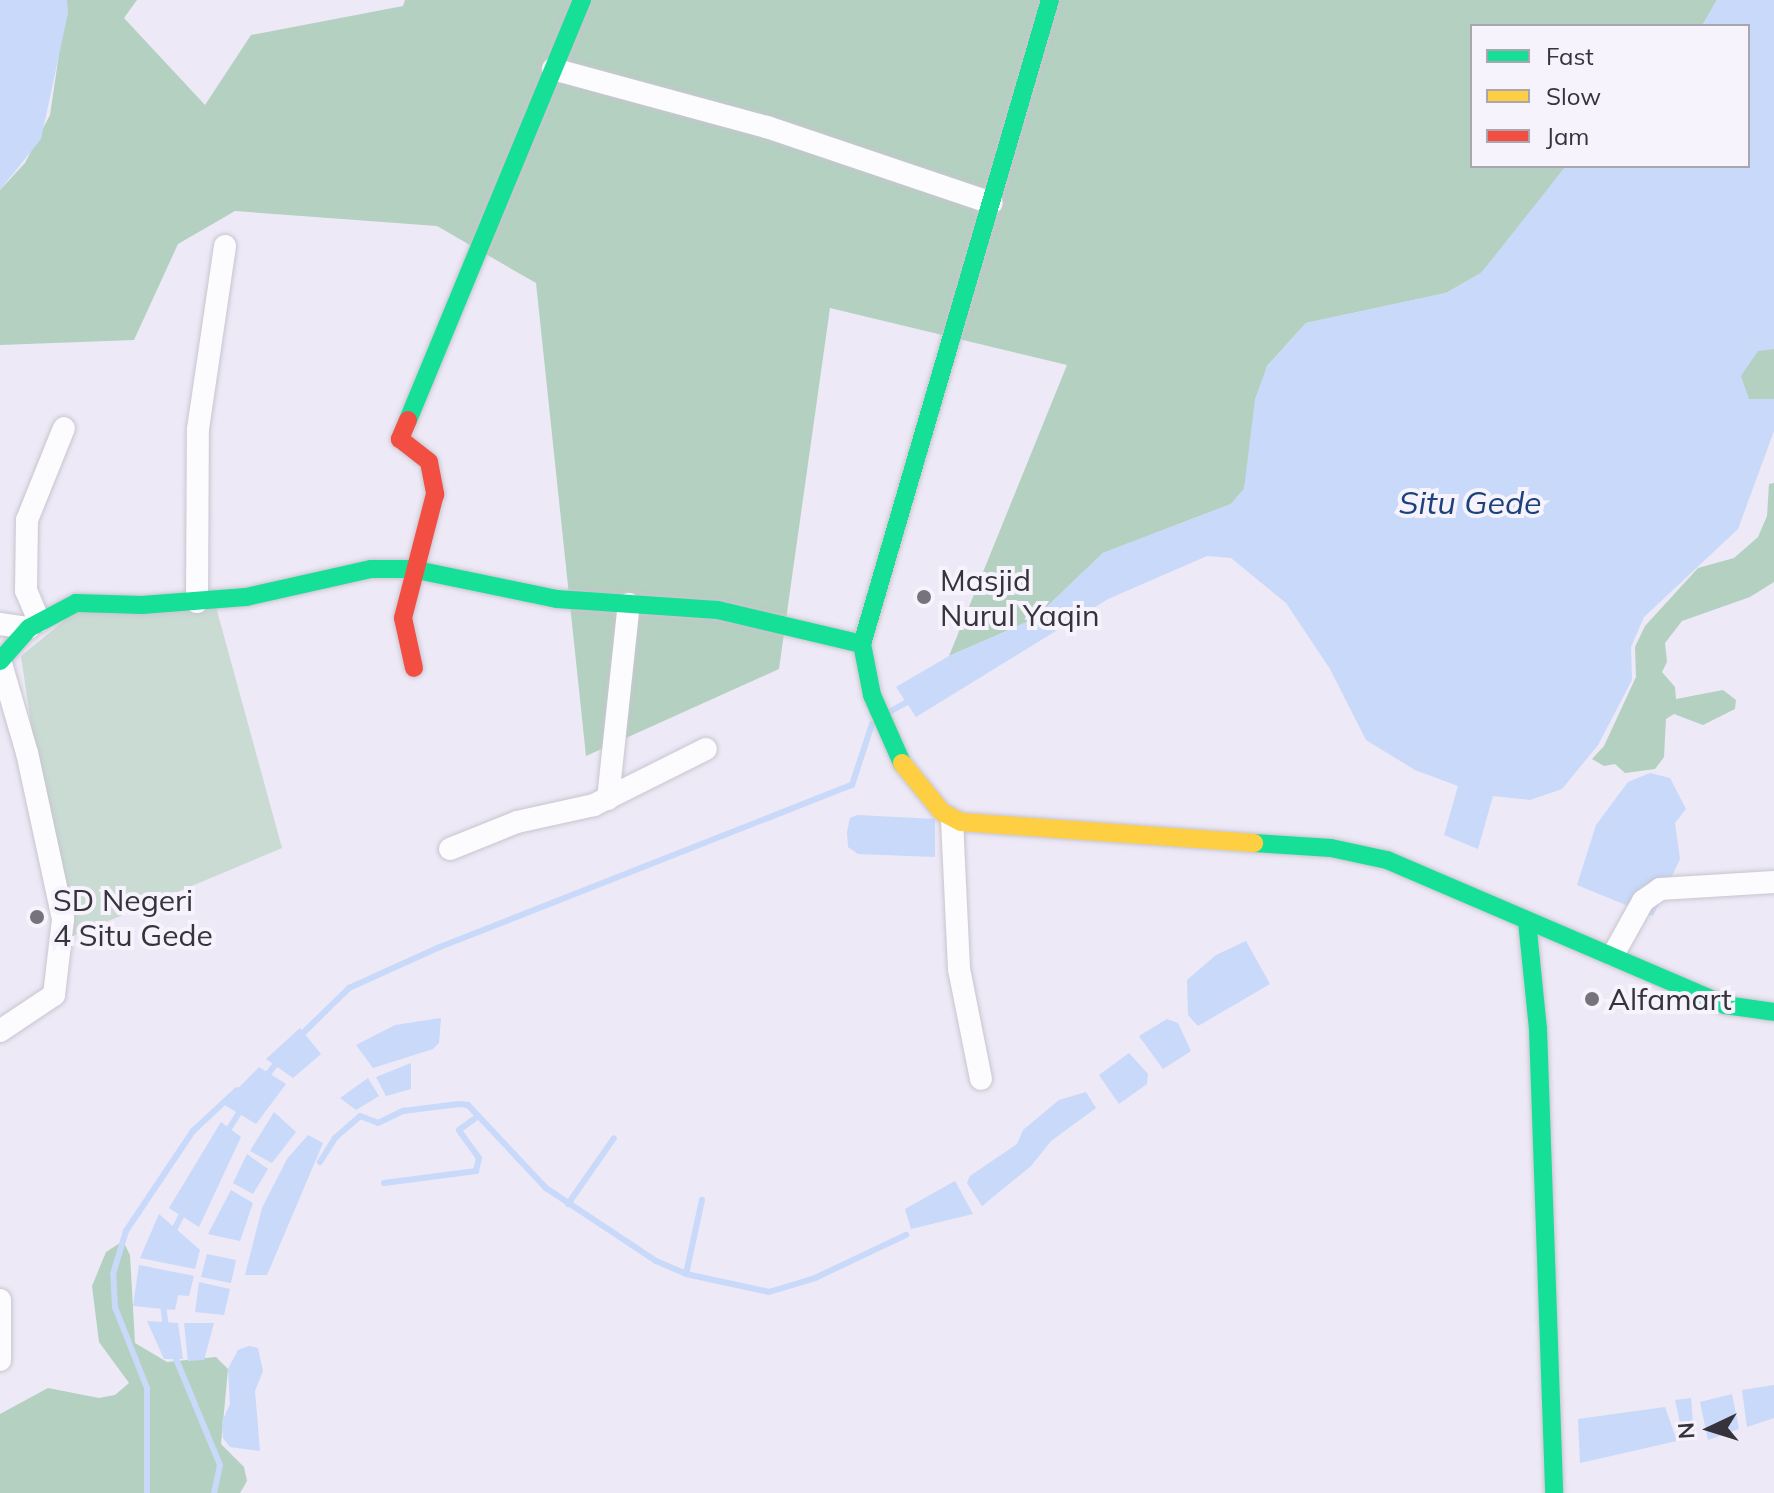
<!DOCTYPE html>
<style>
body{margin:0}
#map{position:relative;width:1774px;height:1493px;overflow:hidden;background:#ede9f6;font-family:Mulish,sans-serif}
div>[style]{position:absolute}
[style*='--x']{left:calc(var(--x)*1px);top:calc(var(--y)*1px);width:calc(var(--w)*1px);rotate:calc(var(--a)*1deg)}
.green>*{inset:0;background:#c9dbd3}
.forest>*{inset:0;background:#b4d0c1}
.water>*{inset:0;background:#c8d9f9}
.stream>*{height:6px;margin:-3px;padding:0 3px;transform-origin:3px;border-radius:3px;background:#c8d9f9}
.roads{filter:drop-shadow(0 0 2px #c8c5cf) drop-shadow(0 0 2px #c8c5cf)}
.street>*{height:22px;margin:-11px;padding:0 11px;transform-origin:11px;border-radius:11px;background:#fcfcfe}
.fast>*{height:18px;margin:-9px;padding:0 9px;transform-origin:9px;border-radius:9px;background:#16e098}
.slow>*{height:18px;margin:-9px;padding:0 9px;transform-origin:9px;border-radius:9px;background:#ffcf43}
.jam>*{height:18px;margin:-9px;padding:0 9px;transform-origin:9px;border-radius:9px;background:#f24e42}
.dots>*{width:22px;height:22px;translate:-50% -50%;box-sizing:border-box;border:4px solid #f6f3fd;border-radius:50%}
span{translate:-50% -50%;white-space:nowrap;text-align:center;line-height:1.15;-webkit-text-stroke:8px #f6f3fd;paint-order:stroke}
.poi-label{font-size:30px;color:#36333c}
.left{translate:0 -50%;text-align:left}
.water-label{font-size:32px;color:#1c427c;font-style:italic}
.legend{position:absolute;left:1470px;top:24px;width:280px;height:144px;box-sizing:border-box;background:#f6f3fd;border:2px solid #a9a6b0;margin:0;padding:10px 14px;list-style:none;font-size:24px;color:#36333c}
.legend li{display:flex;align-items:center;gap:16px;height:40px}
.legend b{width:40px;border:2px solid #a9a6b0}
.north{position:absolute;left:1670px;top:1389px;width:80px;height:80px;-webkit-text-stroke:6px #f6f3fd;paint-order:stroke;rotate:266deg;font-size:22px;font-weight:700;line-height:32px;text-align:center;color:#36333c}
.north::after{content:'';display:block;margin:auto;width:28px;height:36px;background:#36333c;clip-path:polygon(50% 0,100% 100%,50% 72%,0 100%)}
</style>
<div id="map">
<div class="green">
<i style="clip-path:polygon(216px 607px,282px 848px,63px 940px,21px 656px,76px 611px)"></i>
</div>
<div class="forest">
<i style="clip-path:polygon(67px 0,137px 0,124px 18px,205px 105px,251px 35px,403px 6px,405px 0,1717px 0,1702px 26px,1472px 26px,1472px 166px,1566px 166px,1507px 242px,1481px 273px,1446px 293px,1306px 323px,1267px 366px,1244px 489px,1231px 504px,1103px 553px,1034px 619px,949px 656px,1067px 365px,830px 308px,779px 669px,586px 756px,536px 283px,437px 226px,235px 211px,178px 244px,134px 340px,0 345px,0 190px,25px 163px,50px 115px)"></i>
<i style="clip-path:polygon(1774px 307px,1774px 404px,1767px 409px,1737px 396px,1742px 329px)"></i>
<i style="clip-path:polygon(1774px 483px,1774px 582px,1750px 597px,1682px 621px,1665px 643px,1667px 662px,1662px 672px,1675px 687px,1676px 699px,1723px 690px,1736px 700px,1735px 709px,1703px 725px,1674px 714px,1666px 719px,1664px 757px,1655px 769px,1625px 773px,1615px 764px,1604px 766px,1592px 759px,1604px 746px,1636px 677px,1635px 647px,1645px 626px,1698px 568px,1734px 558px,1758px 537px,1767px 516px,1769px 484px)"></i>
<i style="clip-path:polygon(123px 1241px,130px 1255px,135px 1343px,167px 1362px,216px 1357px,228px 1369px,221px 1444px,244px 1467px,247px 1481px,240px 1493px,0 1493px,0 1414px,48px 1388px,99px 1398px,115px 1395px,129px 1383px,99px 1342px,92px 1286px,106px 1252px)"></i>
</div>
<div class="water">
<i style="clip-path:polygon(0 0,67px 0,68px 13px,41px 139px,0 190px)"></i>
<i style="clip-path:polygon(1717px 0,1774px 0,1774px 349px,1758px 351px,1741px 376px,1749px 399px,1774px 399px,1774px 431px,1738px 529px,1644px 617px,1631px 647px,1632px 680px,1598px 745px,1562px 789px,1530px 800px,1493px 796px,1478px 849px,1444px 835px,1458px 786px,1415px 770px,1366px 740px,1330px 669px,1286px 603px,1231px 558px,1207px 556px,1108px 599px,916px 717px,896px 687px,949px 656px,1034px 619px,1103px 553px,1231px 504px,1244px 489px,1255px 399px,1267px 366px,1306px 323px,1446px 293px,1481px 273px,1566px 166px,1748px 166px,1748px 26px,1702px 26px)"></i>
<i style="clip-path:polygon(1650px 773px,1670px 778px,1686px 809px,1675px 823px,1680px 859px,1653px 916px,1577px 885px,1596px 825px,1628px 782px)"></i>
<i style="clip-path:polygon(857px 815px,935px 819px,935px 857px,858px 854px,848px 847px,847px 832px,850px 818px)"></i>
<i style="clip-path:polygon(1246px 941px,1270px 984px,1198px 1026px,1188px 1015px,1187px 980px,1216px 955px)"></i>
<i style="clip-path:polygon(441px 1018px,439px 1043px,433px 1049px,373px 1068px,356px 1045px,395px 1025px)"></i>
<i style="clip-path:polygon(1167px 1019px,1178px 1023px,1191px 1051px,1163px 1069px,1139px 1036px)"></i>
<i style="clip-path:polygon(300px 1028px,321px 1054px,293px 1078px,266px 1059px)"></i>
<i style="clip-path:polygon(1129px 1053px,1148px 1074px,1147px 1084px,1119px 1104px,1099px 1075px)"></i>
<i style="clip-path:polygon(411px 1063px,411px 1089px,386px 1096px,376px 1077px)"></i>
<i style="clip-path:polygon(259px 1067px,286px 1084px,256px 1124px,223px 1104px)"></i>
<i style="clip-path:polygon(368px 1078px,379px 1096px,356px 1110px,340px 1098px)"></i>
<i style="clip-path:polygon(1086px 1092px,1096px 1108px,1051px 1141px,1031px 1166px,982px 1206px,967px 1183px,970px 1176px,1017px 1144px,1023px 1130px,1059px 1100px)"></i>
<i style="clip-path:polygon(274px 1112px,296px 1132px,272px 1163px,250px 1151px)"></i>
<i style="clip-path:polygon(221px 1122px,241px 1137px,199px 1227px,169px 1208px)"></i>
<i style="clip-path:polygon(308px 1135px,323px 1143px,267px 1275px,245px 1275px,262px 1208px,287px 1159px)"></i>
<i style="clip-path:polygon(247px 1154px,268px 1169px,253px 1194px,233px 1183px)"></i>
<i style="clip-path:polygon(955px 1181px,973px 1214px,911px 1229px,905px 1209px)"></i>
<i style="clip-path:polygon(231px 1190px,253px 1203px,240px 1241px,208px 1234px)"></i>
<i style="clip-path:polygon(159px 1214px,200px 1250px,195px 1269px,140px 1258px)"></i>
<i style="clip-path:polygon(207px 1254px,236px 1260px,231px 1283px,201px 1277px)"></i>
<i style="clip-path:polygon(139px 1265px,194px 1276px,189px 1296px,178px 1295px,175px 1310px,133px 1306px)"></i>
<i style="clip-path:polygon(199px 1282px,230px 1289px,224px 1315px,195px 1312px)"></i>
<i style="clip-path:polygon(147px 1321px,178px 1323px,183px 1359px,164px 1359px)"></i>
<i style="clip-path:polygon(184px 1323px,214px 1323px,204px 1360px,188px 1361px)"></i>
<i style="clip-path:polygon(249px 1346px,258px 1348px,263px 1371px,255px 1391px,260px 1451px,230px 1447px,223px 1438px,222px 1422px,230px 1404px,228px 1369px,238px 1350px)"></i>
<i style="clip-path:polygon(1774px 1385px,1774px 1418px,1747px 1427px,1742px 1390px)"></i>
<i style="clip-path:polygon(1732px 1394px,1739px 1429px,1708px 1440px,1700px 1402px)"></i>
<i style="clip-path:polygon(1691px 1398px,1694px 1436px,1683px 1437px,1675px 1400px)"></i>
<i style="clip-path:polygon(1665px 1407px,1677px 1441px,1580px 1463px,1578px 1419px)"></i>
</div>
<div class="stream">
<i style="--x:891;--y:711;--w:25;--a:-29"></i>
<i style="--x:299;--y:1037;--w:70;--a:-44.4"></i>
<i style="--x:349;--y:988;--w:100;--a:-24.3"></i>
<i style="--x:440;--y:947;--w:443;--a:-21.5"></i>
<i style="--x:852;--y:785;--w:64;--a:-71.8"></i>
<i style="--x:263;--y:1080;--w:26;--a:-51"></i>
<i style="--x:227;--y:1132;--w:28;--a:-58"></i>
<i style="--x:320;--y:1162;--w:28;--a:-58"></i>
<i style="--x:335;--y:1138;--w:33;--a:-41"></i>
<i style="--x:360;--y:1116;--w:19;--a:21"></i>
<i style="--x:378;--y:1123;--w:28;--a:-26"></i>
<i style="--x:403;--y:1111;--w:56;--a:-7.1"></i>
<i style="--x:459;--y:1104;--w:9;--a:6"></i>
<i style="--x:468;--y:1105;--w:114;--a:46.8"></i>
<i style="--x:546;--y:1188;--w:132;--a:33.6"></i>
<i style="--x:656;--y:1261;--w:33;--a:23"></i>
<i style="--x:686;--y:1274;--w:85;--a:12.2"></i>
<i style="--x:769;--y:1292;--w:48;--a:-16.9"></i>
<i style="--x:815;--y:1278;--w:101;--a:-25.3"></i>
<i style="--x:384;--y:1183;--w:93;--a:-7.4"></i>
<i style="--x:476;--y:1171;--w:13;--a:-77"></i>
<i style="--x:479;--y:1158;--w:34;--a:-126"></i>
<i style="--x:459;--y:1130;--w:24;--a:-36"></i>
<i style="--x:568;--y:1204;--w:80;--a:-55.1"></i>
<i style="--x:172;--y:1234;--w:28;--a:-63"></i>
<i style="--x:686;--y:1274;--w:76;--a:-77.8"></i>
<i style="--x:163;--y:1304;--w:24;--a:83"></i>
<i style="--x:174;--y:1354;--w:120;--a:67.5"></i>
<i style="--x:220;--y:1465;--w:29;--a:102"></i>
<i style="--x:147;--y:1493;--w:105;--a:-90"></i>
<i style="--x:147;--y:1388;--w:87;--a:-111.6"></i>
<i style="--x:115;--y:1307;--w:33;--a:-93"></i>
<i style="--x:113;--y:1274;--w:45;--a:-73.2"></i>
<i style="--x:126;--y:1231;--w:120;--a:-56.2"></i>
<i style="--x:193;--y:1131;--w:60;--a:-43"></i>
</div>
<div class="roads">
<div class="street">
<i style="--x:553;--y:69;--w:222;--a:15.2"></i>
<i style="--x:767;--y:127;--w:237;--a:18.7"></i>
<i style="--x:197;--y:602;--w:173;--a:-89.7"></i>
<i style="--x:198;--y:429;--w:185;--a:-81.6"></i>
<i style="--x:39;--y:621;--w:33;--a:-113"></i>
<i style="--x:26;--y:591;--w:71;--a:-89.2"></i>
<i style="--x:27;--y:520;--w:99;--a:-68.1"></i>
<i style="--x:0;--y:624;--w:29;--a:8"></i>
<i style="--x:608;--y:799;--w:196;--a:-83.9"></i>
<i style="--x:952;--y:820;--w:149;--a:87.3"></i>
<i style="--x:959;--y:969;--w:112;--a:78.7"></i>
<i style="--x:450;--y:849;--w:72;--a:-21.9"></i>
<i style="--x:517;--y:822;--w:79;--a:-12.4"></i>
<i style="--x:594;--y:805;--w:125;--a:-26.6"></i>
<i style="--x:1613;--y:955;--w:62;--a:-60.9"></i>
<i style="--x:1643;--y:901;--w:21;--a:-35"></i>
<i style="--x:1660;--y:889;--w:114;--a:-3.5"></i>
<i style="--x:0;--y:1031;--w:65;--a:-33.7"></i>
<i style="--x:54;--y:995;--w:77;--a:-83.2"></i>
<i style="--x:63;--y:919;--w:170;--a:-102.2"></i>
<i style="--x:27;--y:753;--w:97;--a:-106.2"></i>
<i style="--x:0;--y:1300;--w:60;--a:90"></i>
</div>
<div class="fast">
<i style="--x:408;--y:420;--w:455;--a:-67.5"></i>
<i style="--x:0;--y:661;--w:44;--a:-48.7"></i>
<i style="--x:29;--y:628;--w:53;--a:-28"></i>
<i style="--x:76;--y:603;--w:66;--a:1.7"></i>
<i style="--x:142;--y:605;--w:104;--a:-4.4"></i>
<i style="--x:246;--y:597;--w:128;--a:-12.6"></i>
<i style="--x:371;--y:569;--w:41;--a:0"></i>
<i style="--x:412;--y:569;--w:148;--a:11.7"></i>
<i style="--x:557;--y:599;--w:161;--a:3.9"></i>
<i style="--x:718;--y:610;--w:148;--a:13.3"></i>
<i style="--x:902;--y:763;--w:74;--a:-113.8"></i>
<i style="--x:872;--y:695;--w:52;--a:-101.1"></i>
<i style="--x:862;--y:644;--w:671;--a:-73.73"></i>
<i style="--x:1254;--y:843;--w:77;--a:3.7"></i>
<i style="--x:1331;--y:848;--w:57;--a:12.1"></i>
<i style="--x:1387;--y:860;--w:368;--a:23.2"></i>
<i style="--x:1725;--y:1005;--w:49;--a:8.1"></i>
<i style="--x:1527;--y:921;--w:109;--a:84.2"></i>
<i style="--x:1538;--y:1029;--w:464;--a:88"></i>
</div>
<div class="slow">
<i style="--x:902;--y:763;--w:63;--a:50.8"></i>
<i style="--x:942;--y:812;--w:21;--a:28"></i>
<i style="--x:961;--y:822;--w:294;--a:4.1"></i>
</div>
<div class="jam">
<i style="--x:408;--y:420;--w:21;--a:113"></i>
<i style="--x:400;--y:439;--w:37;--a:38"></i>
<i style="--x:429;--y:462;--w:33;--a:79"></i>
<i style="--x:435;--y:494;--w:128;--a:104.5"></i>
<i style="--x:403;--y:618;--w:51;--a:77.6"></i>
</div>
</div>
<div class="dots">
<i style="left:924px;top:597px;background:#76737d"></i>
<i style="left:37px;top:917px;background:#76737d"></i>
<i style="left:1592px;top:999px;background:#76737d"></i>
</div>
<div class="poi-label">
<span class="left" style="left:940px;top:597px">Masjid<br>Nurul Yaqin</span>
<span class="left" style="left:53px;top:917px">SD Negeri<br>4 Situ Gede</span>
<span class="left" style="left:1608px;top:999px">Alfamart</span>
</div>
<div class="water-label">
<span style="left:1470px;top:502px">Situ Gede</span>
</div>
<ul class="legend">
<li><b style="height:10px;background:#16e098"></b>Fast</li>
<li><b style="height:10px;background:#ffcf43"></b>Slow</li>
<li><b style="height:10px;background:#f24e42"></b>Jam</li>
</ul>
<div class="north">N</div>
</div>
